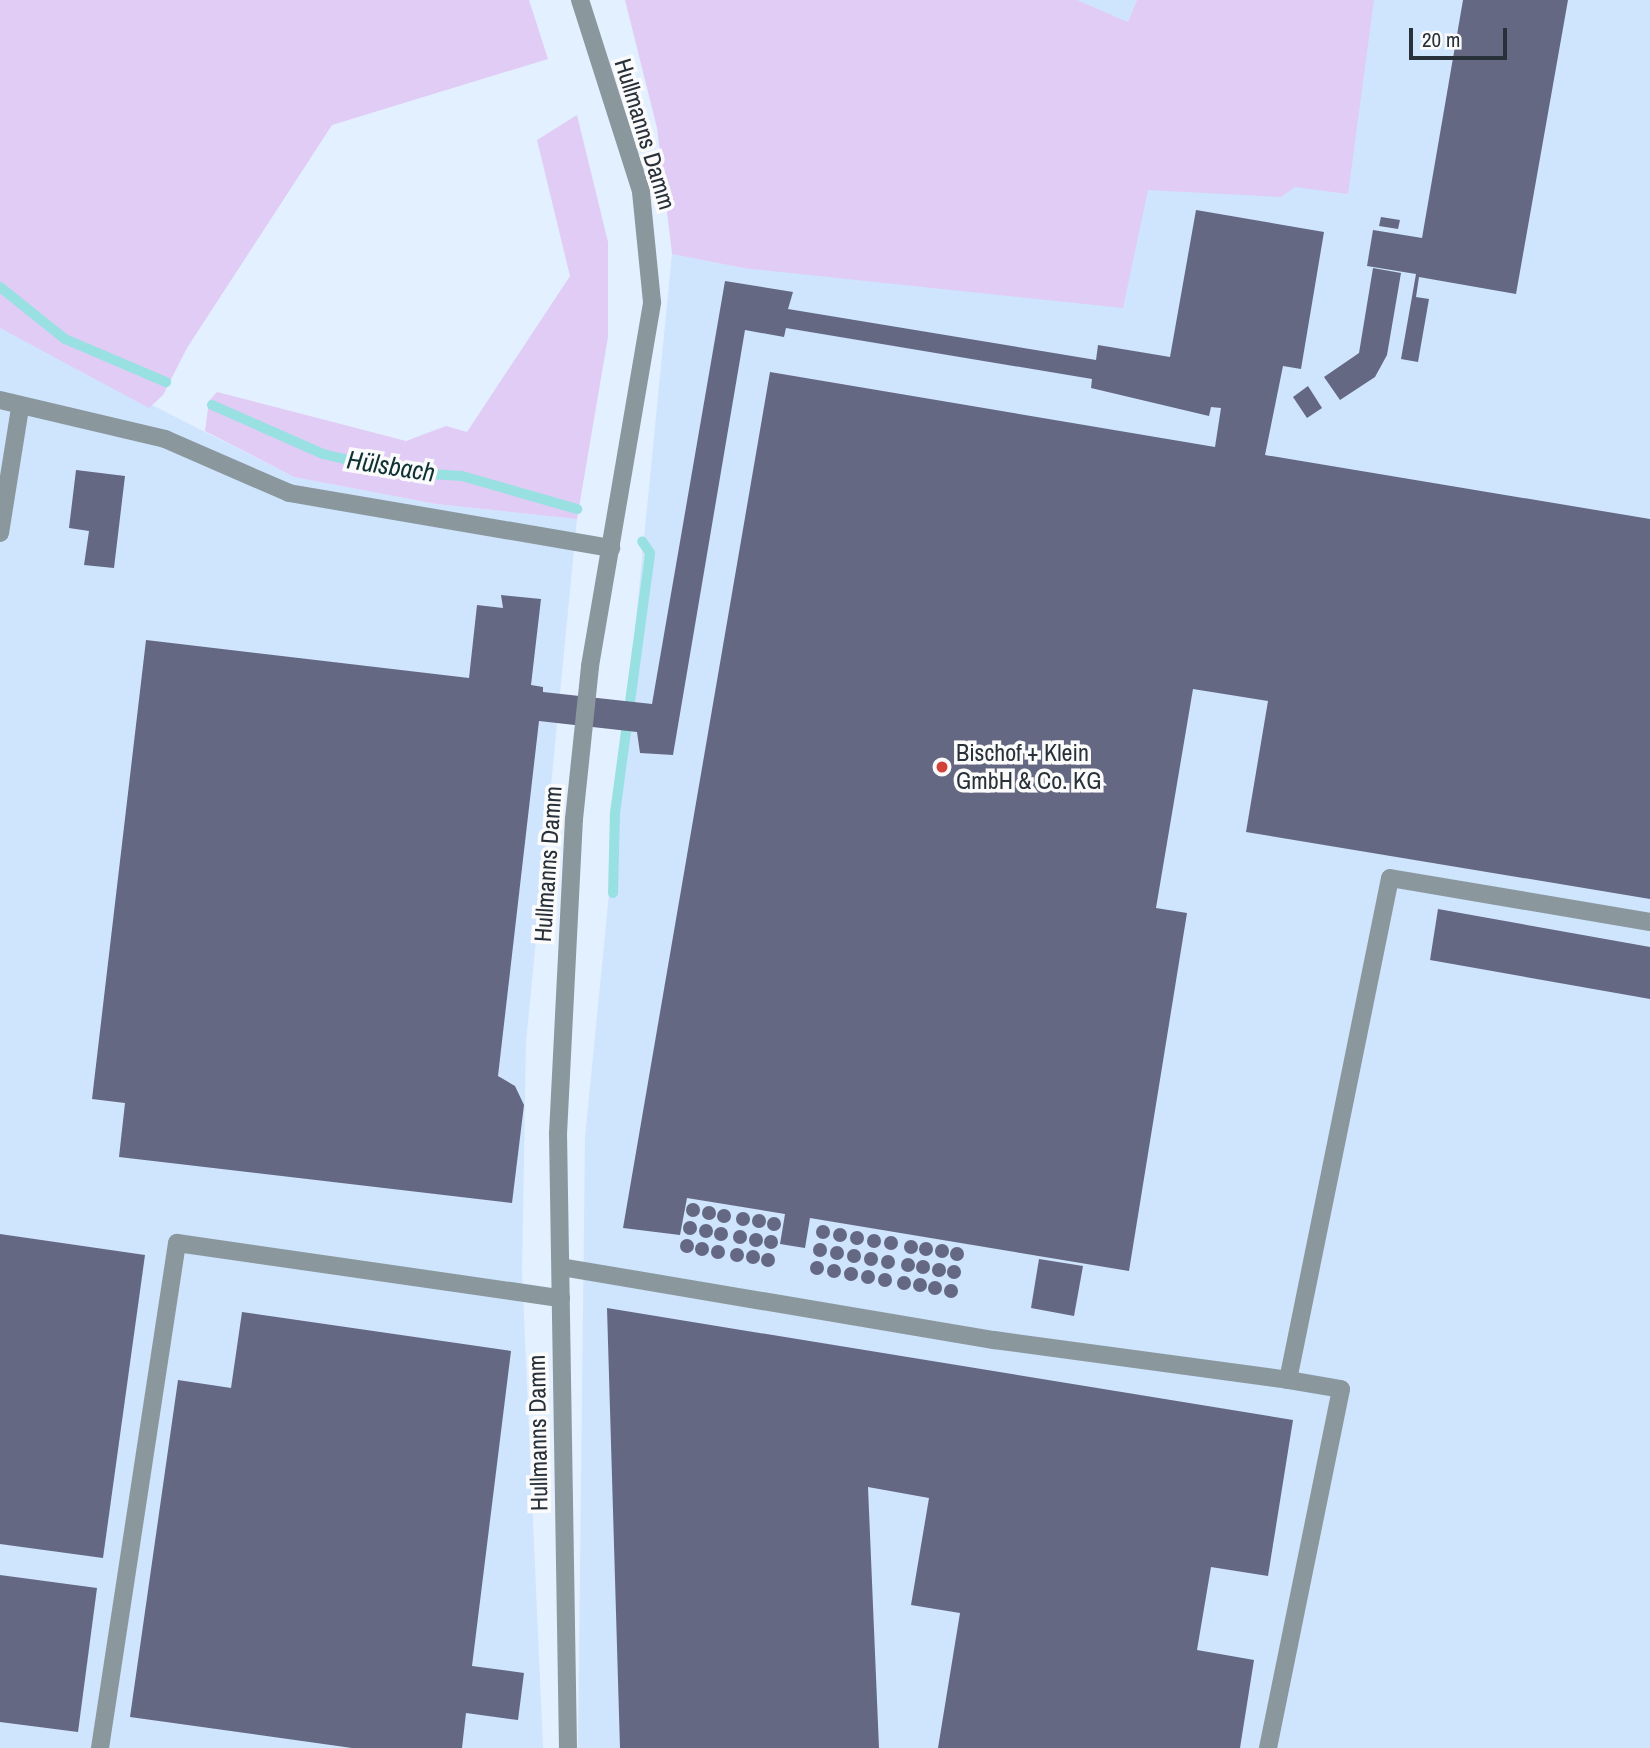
<!DOCTYPE html>
<meta charset="utf-8">
<style>
body{margin:0}
#map{position:relative;width:1650px;height:1748px;overflow:hidden;background:#e3f0ff;font-family:"Archivo Narrow",sans-serif}
div>[style]{position:absolute}
[style*='--x']{left:calc(var(--x)*1px);top:calc(var(--y)*1px);width:calc(var(--w)*1px);rotate:calc(var(--a)*1deg)}
.built>*{inset:0;background:#cfe4fd}
.green>*{inset:0;background:#e0ccf5}
.stream>*{height:10px;margin:-5px;padding:0 5px;transform-origin:5px;border-radius:5px;background:#99e0e2}
.building>*{inset:0;background:#656882}
.round{border-radius:50%}
.service>*{height:18px;margin:-9px;padding:0 9px;transform-origin:9px;border-radius:9px;background:#8a989e}
.minor>*{height:18px;margin:-9px;padding:0 9px;transform-origin:9px;border-radius:9px;background:#8a989e}
.dots>*{width:19px;height:19px;translate:-50% -50%;box-sizing:border-box;border:4px solid #fbfbfb;border-radius:50%}
span{translate:-50% -50%;white-space:nowrap;text-align:center;line-height:1.15;-webkit-text-stroke:7px #fbfbfb;paint-order:stroke}
.street-label{font-size:24px;color:#283039}
.poi-label{font-size:24px;color:#283039}
.left{translate:0 -50%;text-align:left}
.water-label{font-size:26px;color:#0e3233;font-style:italic}
.scale{position:absolute;left:1409px;top:28px;width:98px;height:32px;box-sizing:border-box;border:4px solid #283039;border-top:0;padding-left:9px;font-size:21px;line-height:24px;white-space:nowrap;color:#283039;-webkit-text-stroke:5px #fbfbfb;paint-order:stroke}
</style>
<div id="map">
<div class="built">
<i style="clip-path:polygon(1076px 0,1137px 0,1128px 22px)"></i>
<i style="clip-path:polygon(1373px 0,1650px 0,1650px 1748px,578px 1748px,585px 1138px,672px 254px,743px 268px,1148px 190px)"></i>
<i style="clip-path:polygon(0 328px,294px 477px,436px 504px,577px 519px,526px 1042px,522px 1271px,543px 1748px,0 1748px)"></i>
</div>
<div class="green">
<i style="clip-path:polygon(0 0,529px 0,548px 59px,332px 125px,187px 348px,163px 395px,149px 408px,0 328px)"></i>
<i style="clip-path:polygon(625px 0,1077px 0,1128px 22px,1137px 0,1374px 0,1348px 194px,1295px 187px,1281px 197px,1148px 190px,1123px 308px,743px 268px,672px 254px,657px 128px)"></i>
<i style="clip-path:polygon(577px 115px,608px 242px,608px 337px,577px 519px,436px 504px,294px 477px,205px 431px,209px 401px,217px 392px,406px 441px,446px 426px,467px 432px,570px 276px,537px 140px)"></i>
</div>
<div class="stream">
<i style="--x:0;--y:287;--w:83;--a:38.7"></i>
<i style="--x:65;--y:339;--w:110;--a:23.1"></i>
<i style="--x:212;--y:405;--w:121;--a:23.8"></i>
<i style="--x:323;--y:454;--w:79;--a:13.2"></i>
<i style="--x:400;--y:472;--w:62;--a:3.7"></i>
<i style="--x:462;--y:476;--w:120;--a:16"></i>
<i style="--x:613;--y:893;--w:80;--a:-88.6"></i>
<i style="--x:615;--y:813;--w:262;--a:-82.3"></i>
<i style="--x:650;--y:553;--w:14;--a:-124"></i>
</div>
<div class="building">
<i style="clip-path:polygon(1463px 0,1568px 0,1516px 294px,1419px 277px,1416px 297px,1429px 299px,1418px 362px,1401px 359px,1416px 274px,1367px 266px,1373px 230px,1422px 238px)"></i>
<i style="clip-path:polygon(1196px 210px,1324px 232px,1301px 369px,1283px 366px,1265px 455px,1650px 519px,1650px 899px,1246px 832px,1268px 701px,1193px 689px,1156px 908px,1187px 913px,1129px 1271px,810px 1218px,805px 1248px,780px 1244px,785px 1214px,687px 1198px,680px 1235px,623px 1228px,770px 372px,1215px 447px,1221px 408px,1211px 407px,1209px 416px,1091px 388px,1092px 379px,786px 328px,784px 337px,745px 330px,673px 755px,640px 753px,637px 732px,539px 721px,498px 1076px,515px 1086px,524px 1105px,512px 1203px,119px 1157px,125px 1103px,92px 1099px,146px 640px,469px 678px,477px 605px,503px 608px,501px 595px,541px 599px,531px 685px,543px 687px,543px 692px,652px 704px,725px 281px,793px 292px,788px 309px,1096px 360px,1098px 345px,1170px 357px)"></i>
<i style="clip-path:polygon(1381px 217px,1400px 220px,1398px 229px,1379px 226px)"></i>
<i style="clip-path:polygon(1373px 268px,1401px 273px,1387px 355px,1375px 377px,1340px 400px,1324px 377px,1359px 353px)"></i>
<i style="clip-path:polygon(1308px 386px,1322px 408px,1307px 418px,1293px 397px)"></i>
<i style="clip-path:polygon(76px 470px,125px 476px,114px 568px,84px 565px,89px 531px,69px 528px)"></i>
<i style="clip-path:polygon(1438px 909px,1650px 947px,1650px 999px,1430px 960px)"></i>
<i class="round" style="left:686px;top:1203px;width:14px;height:14px"></i>
<i class="round" style="left:702px;top:1206px;width:14px;height:14px"></i>
<i class="round" style="left:717px;top:1209px;width:14px;height:14px"></i>
<i class="round" style="left:736px;top:1212px;width:14px;height:14px"></i>
<i class="round" style="left:752px;top:1214px;width:14px;height:14px"></i>
<i class="round" style="left:767px;top:1217px;width:14px;height:14px"></i>
<i class="round" style="left:683px;top:1221px;width:14px;height:14px"></i>
<i class="round" style="left:699px;top:1224px;width:14px;height:14px"></i>
<i class="round" style="left:816px;top:1225px;width:14px;height:14px"></i>
<i class="round" style="left:714px;top:1227px;width:14px;height:14px"></i>
<i class="round" style="left:833px;top:1228px;width:14px;height:14px"></i>
<i class="round" style="left:733px;top:1230px;width:14px;height:14px"></i>
<i class="round" style="left:850px;top:1231px;width:14px;height:14px"></i>
<i class="round" style="left:749px;top:1233px;width:14px;height:14px"></i>
<i class="round" style="left:867px;top:1234px;width:14px;height:14px"></i>
<i style="clip-path:polygon(0 1234px,145px 1255px,103px 1558px,0 1544px)"></i>
<i class="round" style="left:764px;top:1235px;width:14px;height:14px"></i>
<i class="round" style="left:884px;top:1236px;width:14px;height:14px"></i>
<i class="round" style="left:680px;top:1239px;width:14px;height:14px"></i>
<i class="round" style="left:904px;top:1240px;width:14px;height:14px"></i>
<i class="round" style="left:919px;top:1242px;width:14px;height:14px"></i>
<i class="round" style="left:695px;top:1242px;width:14px;height:14px"></i>
<i class="round" style="left:813px;top:1243px;width:14px;height:14px"></i>
<i class="round" style="left:935px;top:1244px;width:14px;height:14px"></i>
<i class="round" style="left:711px;top:1245px;width:14px;height:14px"></i>
<i class="round" style="left:830px;top:1246px;width:14px;height:14px"></i>
<i class="round" style="left:950px;top:1247px;width:14px;height:14px"></i>
<i class="round" style="left:730px;top:1248px;width:14px;height:14px"></i>
<i class="round" style="left:847px;top:1249px;width:14px;height:14px"></i>
<i class="round" style="left:746px;top:1250px;width:14px;height:14px"></i>
<i class="round" style="left:864px;top:1252px;width:14px;height:14px"></i>
<i class="round" style="left:761px;top:1253px;width:14px;height:14px"></i>
<i class="round" style="left:881px;top:1255px;width:14px;height:14px"></i>
<i class="round" style="left:901px;top:1258px;width:14px;height:14px"></i>
<i style="clip-path:polygon(1039px 1259px,1083px 1266px,1074px 1316px,1031px 1308px)"></i>
<i class="round" style="left:916px;top:1260px;width:14px;height:14px"></i>
<i class="round" style="left:810px;top:1261px;width:14px;height:14px"></i>
<i class="round" style="left:932px;top:1263px;width:14px;height:14px"></i>
<i class="round" style="left:827px;top:1264px;width:14px;height:14px"></i>
<i class="round" style="left:947px;top:1265px;width:14px;height:14px"></i>
<i class="round" style="left:844px;top:1267px;width:14px;height:14px"></i>
<i class="round" style="left:861px;top:1270px;width:14px;height:14px"></i>
<i class="round" style="left:878px;top:1273px;width:14px;height:14px"></i>
<i class="round" style="left:897px;top:1276px;width:14px;height:14px"></i>
<i class="round" style="left:913px;top:1278px;width:14px;height:14px"></i>
<i class="round" style="left:928px;top:1281px;width:14px;height:14px"></i>
<i class="round" style="left:944px;top:1284px;width:14px;height:14px"></i>
<i style="clip-path:polygon(607px 1308px,1293px 1420px,1268px 1576px,1211px 1567px,1197px 1650px,1254px 1660px,1240px 1748px,938px 1748px,960px 1613px,911px 1605px,929px 1498px,868px 1487px,879px 1748px,620px 1748px)"></i>
<i style="clip-path:polygon(242px 1312px,511px 1351px,472px 1666px,524px 1673px,518px 1720px,466px 1713px,462px 1748px,352px 1748px,130px 1717px,178px 1380px,231px 1388px)"></i>
<i style="clip-path:polygon(0 1575px,97px 1588px,78px 1732px,0 1722px)"></i>
</div>
<div class="service">
<i style="--x:0;--y:400;--w:170;--a:13.3"></i>
<i style="--x:165;--y:439;--w:135;--a:23.5"></i>
<i style="--x:289;--y:493;--w:327;--a:9.7"></i>
<i style="--x:0;--y:533;--w:127;--a:-80.9"></i>
<i style="--x:561;--y:1267;--w:439;--a:9.6"></i>
<i style="--x:994;--y:1340;--w:297;--a:7.7"></i>
<i style="--x:100;--y:1748;--w:511;--a:-81.33"></i>
<i style="--x:177;--y:1243;--w:388;--a:8.2"></i>
<i style="--x:1268;--y:1748;--w:366;--a:-78.5"></i>
<i style="--x:1341;--y:1389;--w:54;--a:-170.4"></i>
<i style="--x:1288;--y:1380;--w:512;--a:-78.51"></i>
<i style="--x:1390;--y:878;--w:264;--a:9.6"></i>
</div>
<div class="minor">
<i style="--x:568;--y:1748;--w:614;--a:-90.93"></i>
<i style="--x:558;--y:1134;--w:315;--a:-87.1"></i>
<i style="--x:574;--y:819;--w:154;--a:-84"></i>
<i style="--x:590;--y:666;--w:369;--a:-80.3"></i>
<i style="--x:652;--y:302;--w:112;--a:-95.7"></i>
<i style="--x:641;--y:191;--w:201;--a:-107.7"></i>
</div>
<div class="dots">
<i style="left:942px;top:767px;background:#d14339"></i>
</div>
<div class="street-label">
<span style="left:645px;top:134px;rotate:73deg">Hullmanns Damm</span>
<span style="left:548px;top:864px;rotate:-86deg">Hullmanns Damm</span>
<span style="left:538px;top:1433px;rotate:-91deg">Hullmanns Damm</span>
</div>
<div class="poi-label">
<span class="left" style="left:956px;top:767px">Bischof + Klein<br>GmbH &amp; Co. KG</span>
</div>
<div class="water-label">
<span style="left:391px;top:466px;rotate:9deg">Hülsbach</span>
</div>
<div class="scale">20 m</div>
</div>
